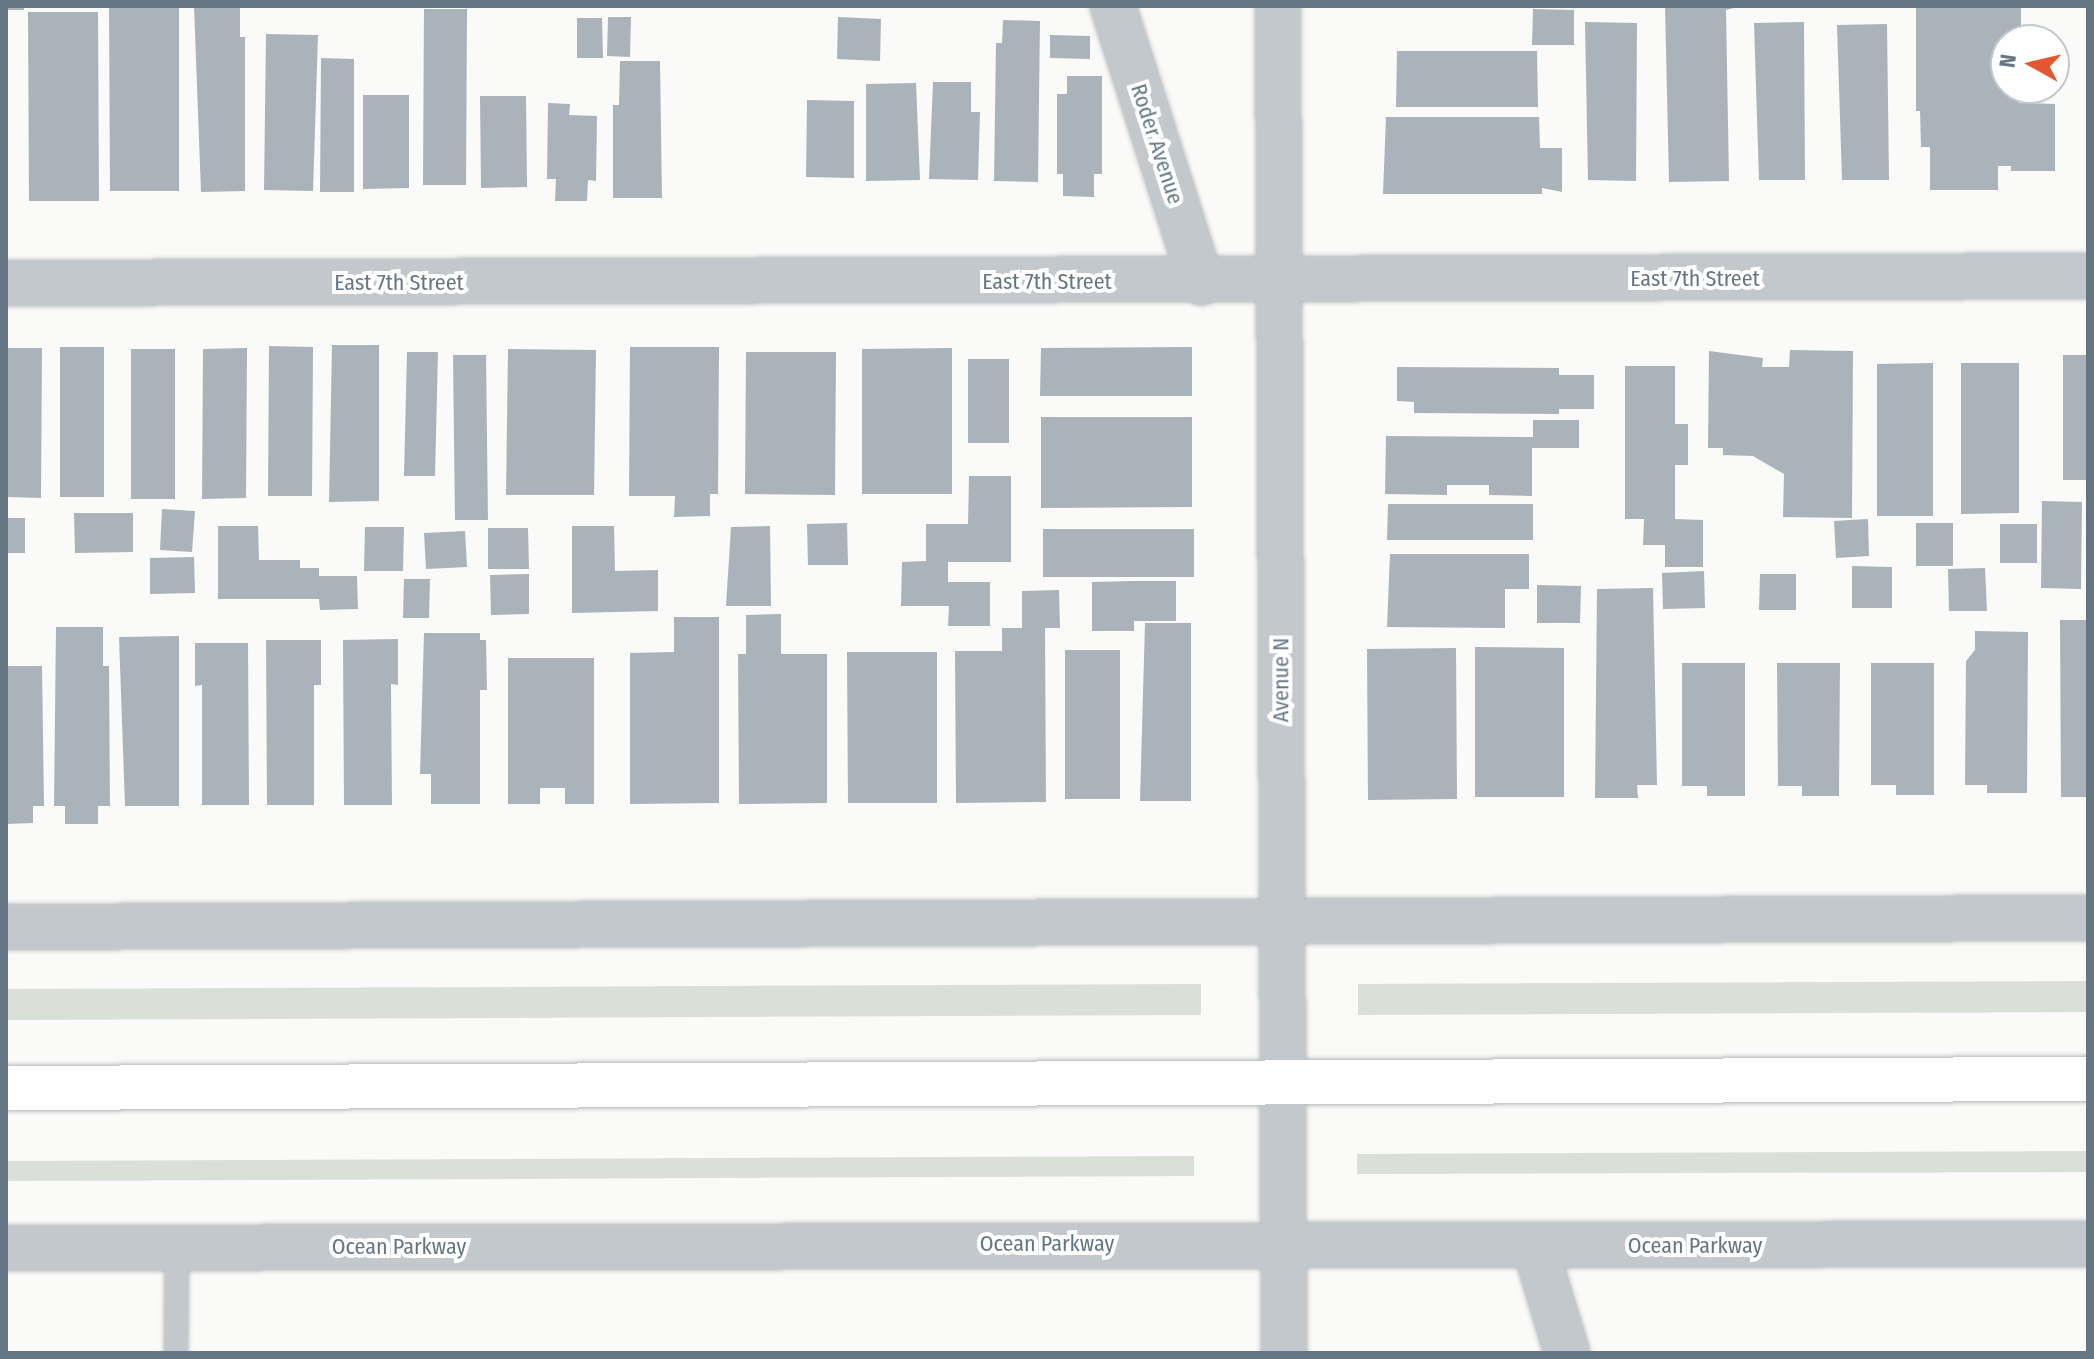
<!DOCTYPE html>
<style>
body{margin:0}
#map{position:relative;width:2094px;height:1359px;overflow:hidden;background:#fafaf8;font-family:"Fira Sans Condensed",sans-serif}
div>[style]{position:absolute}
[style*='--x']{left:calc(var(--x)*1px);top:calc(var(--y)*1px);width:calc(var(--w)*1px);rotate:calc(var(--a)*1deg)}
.green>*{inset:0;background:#dadfd7}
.building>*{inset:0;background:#aab3b9}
.roads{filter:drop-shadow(0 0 2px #b5babe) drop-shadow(0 0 2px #b5babe)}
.lane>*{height:22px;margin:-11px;padding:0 11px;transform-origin:11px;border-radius:11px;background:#c3c8cc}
.street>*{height:44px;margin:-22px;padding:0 22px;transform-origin:22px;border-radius:22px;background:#c3c8cc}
.primary>*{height:44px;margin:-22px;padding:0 22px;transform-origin:22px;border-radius:22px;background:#fff}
span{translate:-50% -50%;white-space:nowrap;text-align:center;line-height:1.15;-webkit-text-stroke:8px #fff;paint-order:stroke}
.street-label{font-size:22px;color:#657683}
.frame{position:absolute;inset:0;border:8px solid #657683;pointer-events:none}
.north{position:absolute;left:1990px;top:24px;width:80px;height:80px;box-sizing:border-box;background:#fff;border:2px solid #c1c8cd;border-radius:50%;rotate:278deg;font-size:22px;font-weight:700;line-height:32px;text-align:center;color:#657683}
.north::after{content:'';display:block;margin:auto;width:28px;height:36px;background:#e4572e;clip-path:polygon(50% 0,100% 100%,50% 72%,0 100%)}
</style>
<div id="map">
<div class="green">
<i style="clip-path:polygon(2088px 981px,2088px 1012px,1358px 1015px,1358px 984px)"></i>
<i style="clip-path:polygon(1201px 984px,1201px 1015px,6px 1020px,6px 989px)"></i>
<i style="clip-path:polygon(2088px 1151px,2088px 1172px,1357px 1174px,1357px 1154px)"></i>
<i style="clip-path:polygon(1194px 1156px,1194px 1176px,6px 1181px,6px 1161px)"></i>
</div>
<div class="building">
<i style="clip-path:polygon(6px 6px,24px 6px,24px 10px,6px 10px)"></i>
<i style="clip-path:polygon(109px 6px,179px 6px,179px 191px,110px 191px)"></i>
<i style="clip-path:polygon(194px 6px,240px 6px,240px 37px,245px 37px,245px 191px,201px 192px)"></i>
<i style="clip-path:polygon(1665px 6px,1742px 6px,1726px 10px,1729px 181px,1669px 182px)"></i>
<i style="clip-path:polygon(1916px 6px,2021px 6px,2021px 40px,2006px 40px,2006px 88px,2019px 88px,2019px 103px,2055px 104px,2055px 171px,2011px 171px,2011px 166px,1998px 166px,1998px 190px,1930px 190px,1930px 147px,1921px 147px,1920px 111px,1916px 111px)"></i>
<i style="clip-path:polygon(424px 9px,467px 9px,466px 185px,423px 185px)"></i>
<i style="clip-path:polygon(1533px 9px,1574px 10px,1574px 45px,1532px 45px)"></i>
<i style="clip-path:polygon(28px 12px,98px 12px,99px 201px,29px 201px)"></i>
<i style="clip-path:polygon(608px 17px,631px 17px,630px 57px,607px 56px)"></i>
<i style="clip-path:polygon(838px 17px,881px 19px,880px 61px,837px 59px)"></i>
<i style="clip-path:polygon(577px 18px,602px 18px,603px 58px,577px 58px)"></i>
<i style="clip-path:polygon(1003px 20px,1040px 21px,1038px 182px,994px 181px,996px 43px,1002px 43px)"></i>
<i style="clip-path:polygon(1585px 22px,1637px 23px,1636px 181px,1588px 180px)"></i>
<i style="clip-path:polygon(1804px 22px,1805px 180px,1759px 180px,1754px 23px)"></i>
<i style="clip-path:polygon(1887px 24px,1889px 180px,1842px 180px,1837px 25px)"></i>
<i style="clip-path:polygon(266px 34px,318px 35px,313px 191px,264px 190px)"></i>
<i style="clip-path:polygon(1050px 35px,1090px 36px,1090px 59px,1050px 58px)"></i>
<i style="clip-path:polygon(1397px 51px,1537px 51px,1538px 107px,1396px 107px)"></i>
<i style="clip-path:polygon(321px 58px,354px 59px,354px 192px,320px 192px)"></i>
<i style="clip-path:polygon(620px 61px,660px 61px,662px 198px,613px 198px,613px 105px,619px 105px)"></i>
<i style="clip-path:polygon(1067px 76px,1102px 76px,1102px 174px,1094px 174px,1094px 197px,1063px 196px,1063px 174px,1057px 174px,1057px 94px,1067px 94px)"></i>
<i style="clip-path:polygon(933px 82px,971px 82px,971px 112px,980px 112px,978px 180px,929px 179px)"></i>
<i style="clip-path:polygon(916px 83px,920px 180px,866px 181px,866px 84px)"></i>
<i style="clip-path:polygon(363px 95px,409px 95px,409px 188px,363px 189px)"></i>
<i style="clip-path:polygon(480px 96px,526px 96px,527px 187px,481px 188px)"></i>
<i style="clip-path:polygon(807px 100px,854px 101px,854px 178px,806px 177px)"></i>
<i style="clip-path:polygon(548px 103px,570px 104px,569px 115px,597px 116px,596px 181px,588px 180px,587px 201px,555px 201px,556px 179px,547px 179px)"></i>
<i style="clip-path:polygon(1386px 117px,1539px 117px,1540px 148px,1562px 148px,1562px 192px,1542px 188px,1542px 194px,1383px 194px)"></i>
<i style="clip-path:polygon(332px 345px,379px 345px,379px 501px,329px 502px)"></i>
<i style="clip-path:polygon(269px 346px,313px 347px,312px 496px,268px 496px)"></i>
<i style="clip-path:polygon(60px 347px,104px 347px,104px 497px,60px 497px)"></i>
<i style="clip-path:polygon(630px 347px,719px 347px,718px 494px,710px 494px,710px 516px,674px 517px,675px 496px,629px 496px)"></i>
<i style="clip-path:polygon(1192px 347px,1192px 396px,1040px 396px,1041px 348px)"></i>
<i style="clip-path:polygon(6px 348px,42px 348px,41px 498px,6px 497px)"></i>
<i style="clip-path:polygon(247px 348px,246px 498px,202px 499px,203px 349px)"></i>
<i style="clip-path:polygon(952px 348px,952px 494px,862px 494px,862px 349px)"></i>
<i style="clip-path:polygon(131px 349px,175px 349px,175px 499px,131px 499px)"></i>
<i style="clip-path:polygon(508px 349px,596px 350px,594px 495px,506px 495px)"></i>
<i style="clip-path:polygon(1790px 350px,1853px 351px,1852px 518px,1783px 517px,1784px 474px,1753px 456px,1723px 455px,1723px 448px,1708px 448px,1709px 351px,1763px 358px,1762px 367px,1789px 367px)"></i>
<i style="clip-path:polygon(407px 352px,438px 352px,435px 476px,404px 476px)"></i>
<i style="clip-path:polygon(746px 352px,836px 352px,835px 495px,745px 494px)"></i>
<i style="clip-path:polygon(453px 355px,486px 355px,488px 520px,455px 520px)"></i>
<i style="clip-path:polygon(2063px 355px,2088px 355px,2088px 480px,2063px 480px)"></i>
<i style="clip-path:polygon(968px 359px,1009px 359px,1009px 443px,968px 443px)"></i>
<i style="clip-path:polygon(1933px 363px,1933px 516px,1877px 516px,1877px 364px)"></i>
<i style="clip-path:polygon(1961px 363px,2019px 363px,2019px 513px,1961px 514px)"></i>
<i style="clip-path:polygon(1625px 366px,1675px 366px,1675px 424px,1688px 424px,1688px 465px,1675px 465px,1675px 519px,1703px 520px,1703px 567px,1665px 567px,1665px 545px,1643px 545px,1644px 519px,1625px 519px)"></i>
<i style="clip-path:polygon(1397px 367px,1559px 368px,1559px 375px,1594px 375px,1594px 409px,1559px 409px,1559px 414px,1414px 413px,1414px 402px,1397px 401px)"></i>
<i style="clip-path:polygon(1041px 417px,1192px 417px,1192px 507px,1041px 508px)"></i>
<i style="clip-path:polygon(1533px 420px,1579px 420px,1579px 448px,1532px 448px,1532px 496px,1489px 495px,1489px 485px,1447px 485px,1447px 495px,1385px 494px,1386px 436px,1533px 437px)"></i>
<i style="clip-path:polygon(969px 476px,1011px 476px,1011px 562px,948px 562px,948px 582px,990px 582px,990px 626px,948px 626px,949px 606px,901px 606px,902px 562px,926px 561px,926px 524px,968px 524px)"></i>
<i style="clip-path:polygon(2042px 501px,2082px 502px,2081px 589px,2041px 588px)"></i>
<i style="clip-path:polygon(1388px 504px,1533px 504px,1533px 540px,1387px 540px)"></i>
<i style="clip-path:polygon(162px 509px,195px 511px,192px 552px,160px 550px)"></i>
<i style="clip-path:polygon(74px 513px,133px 513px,133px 552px,75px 553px)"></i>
<i style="clip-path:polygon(6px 518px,25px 518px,25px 553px,6px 553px)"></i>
<i style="clip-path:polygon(1868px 519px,1869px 556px,1836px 558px,1834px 521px)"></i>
<i style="clip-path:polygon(847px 523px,848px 565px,808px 565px,807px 524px)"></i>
<i style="clip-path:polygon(1916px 523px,1953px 523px,1953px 566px,1916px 566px)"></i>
<i style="clip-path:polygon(2000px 524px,2037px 524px,2037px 563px,2000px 563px)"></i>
<i style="clip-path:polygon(218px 526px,258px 526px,259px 560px,300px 560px,300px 568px,319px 568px,319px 576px,357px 576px,358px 609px,320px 610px,319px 599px,218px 599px)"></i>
<i style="clip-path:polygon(572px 526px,614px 526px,615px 571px,658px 570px,658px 611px,572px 613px)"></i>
<i style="clip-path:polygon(770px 526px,771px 606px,726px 606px,731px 527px)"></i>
<i style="clip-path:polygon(365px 527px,404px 527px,403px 571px,364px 571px)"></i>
<i style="clip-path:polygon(488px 528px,528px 528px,529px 569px,488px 569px)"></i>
<i style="clip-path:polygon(1043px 529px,1194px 529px,1194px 577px,1043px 577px)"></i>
<i style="clip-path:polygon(465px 531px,467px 567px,426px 569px,424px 533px)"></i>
<i style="clip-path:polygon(1390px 554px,1529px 554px,1529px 589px,1505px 589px,1505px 628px,1387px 627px)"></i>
<i style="clip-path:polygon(194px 557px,195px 593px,150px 594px,150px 558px)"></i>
<i style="clip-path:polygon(1852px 566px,1892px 567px,1892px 608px,1852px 608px)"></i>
<i style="clip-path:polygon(1985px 568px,1987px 611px,1949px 611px,1948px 569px)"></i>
<i style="clip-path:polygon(1704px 571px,1705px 608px,1663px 609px,1662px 573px)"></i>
<i style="clip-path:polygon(529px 574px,529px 614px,491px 615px,490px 575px)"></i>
<i style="clip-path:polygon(1760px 574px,1796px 574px,1796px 610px,1759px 610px)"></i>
<i style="clip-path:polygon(404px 579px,430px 579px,429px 618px,403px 618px)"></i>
<i style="clip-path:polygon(1134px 581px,1176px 581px,1176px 621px,1134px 621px,1134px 631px,1092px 631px,1092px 582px)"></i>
<i style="clip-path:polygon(1537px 585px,1581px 586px,1580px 623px,1537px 623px)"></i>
<i style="clip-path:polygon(1653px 588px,1657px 785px,1637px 785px,1638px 798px,1595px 798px,1597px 589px)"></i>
<i style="clip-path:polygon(1059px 590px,1060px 628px,1045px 628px,1046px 802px,956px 803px,955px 651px,1002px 651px,1002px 628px,1022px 628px,1022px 591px)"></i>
<i style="clip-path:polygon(781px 614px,781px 654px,827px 654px,827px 803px,739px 804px,738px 654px,746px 654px,746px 615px)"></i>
<i style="clip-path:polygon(674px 617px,719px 617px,719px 803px,630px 804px,630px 653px,674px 652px)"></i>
<i style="clip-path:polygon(2060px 620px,2088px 620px,2088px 797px,2061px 797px)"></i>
<i style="clip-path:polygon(1145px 623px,1191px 623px,1191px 801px,1140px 801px)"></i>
<i style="clip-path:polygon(56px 627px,103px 627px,103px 666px,109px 666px,110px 806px,98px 806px,98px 824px,65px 824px,65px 806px,54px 806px)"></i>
<i style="clip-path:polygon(1975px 631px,2028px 632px,2027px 793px,1987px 793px,1987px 785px,1965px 785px,1966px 661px,1975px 650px)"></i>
<i style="clip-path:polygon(424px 633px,480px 633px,480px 640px,486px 640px,487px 690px,480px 690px,480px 804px,431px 804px,431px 774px,420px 774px)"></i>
<i style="clip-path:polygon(179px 636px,179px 806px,125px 806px,119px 637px)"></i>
<i style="clip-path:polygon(398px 639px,398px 685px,391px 684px,392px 805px,344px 805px,343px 640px)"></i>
<i style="clip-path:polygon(266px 640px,321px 640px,321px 685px,314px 685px,314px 805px,267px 805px)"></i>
<i style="clip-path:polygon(195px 643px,248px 643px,249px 805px,202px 805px,202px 685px,195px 686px)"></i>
<i style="clip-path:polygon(1475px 647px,1564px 648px,1564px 797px,1475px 797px)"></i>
<i style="clip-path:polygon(1456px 648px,1457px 799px,1368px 800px,1367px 649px)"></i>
<i style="clip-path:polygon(1065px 650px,1120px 650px,1120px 799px,1065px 799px)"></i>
<i style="clip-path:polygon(847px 652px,937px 652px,937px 803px,848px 803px)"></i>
<i style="clip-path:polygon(508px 658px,594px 658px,594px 804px,565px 804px,565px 788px,540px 788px,540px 804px,508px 804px)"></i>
<i style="clip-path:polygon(1682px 663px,1745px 663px,1745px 796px,1707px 796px,1707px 786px,1682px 786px)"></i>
<i style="clip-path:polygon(1777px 663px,1840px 663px,1839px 796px,1802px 796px,1802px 786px,1778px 786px)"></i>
<i style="clip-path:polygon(1871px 663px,1934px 663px,1934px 795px,1896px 795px,1896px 785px,1871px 785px)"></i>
<i style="clip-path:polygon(6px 666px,42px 666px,44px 806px,33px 806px,33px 823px,6px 824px)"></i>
</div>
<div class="roads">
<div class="lane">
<i style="--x:176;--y:1353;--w:105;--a:-89.5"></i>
</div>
<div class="street">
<i style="--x:1113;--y:6;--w:290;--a:72.3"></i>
<i style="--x:1278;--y:6;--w:1347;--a:89.74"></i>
<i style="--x:6;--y:283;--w:2082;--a:-0.19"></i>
<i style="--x:6;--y:927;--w:2082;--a:-0.25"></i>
<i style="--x:1535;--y:1247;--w:111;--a:73.2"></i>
<i style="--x:6;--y:1248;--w:2082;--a:-0.11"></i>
</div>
<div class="primary">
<i style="--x:6;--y:1088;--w:2082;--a:-0.25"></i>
</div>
</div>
<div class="street-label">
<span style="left:1157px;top:144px;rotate:72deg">Roder Avenue</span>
<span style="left:1695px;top:279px">East 7th Street</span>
<span style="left:1047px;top:282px">East 7th Street</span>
<span style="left:399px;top:283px">East 7th Street</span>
<span style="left:1281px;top:680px;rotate:-90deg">Avenue N</span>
<span style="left:1047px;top:1244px">Ocean Parkway</span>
<span style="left:1695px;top:1246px">Ocean Parkway</span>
<span style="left:399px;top:1247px">Ocean Parkway</span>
</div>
<div class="frame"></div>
<div class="north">N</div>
</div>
